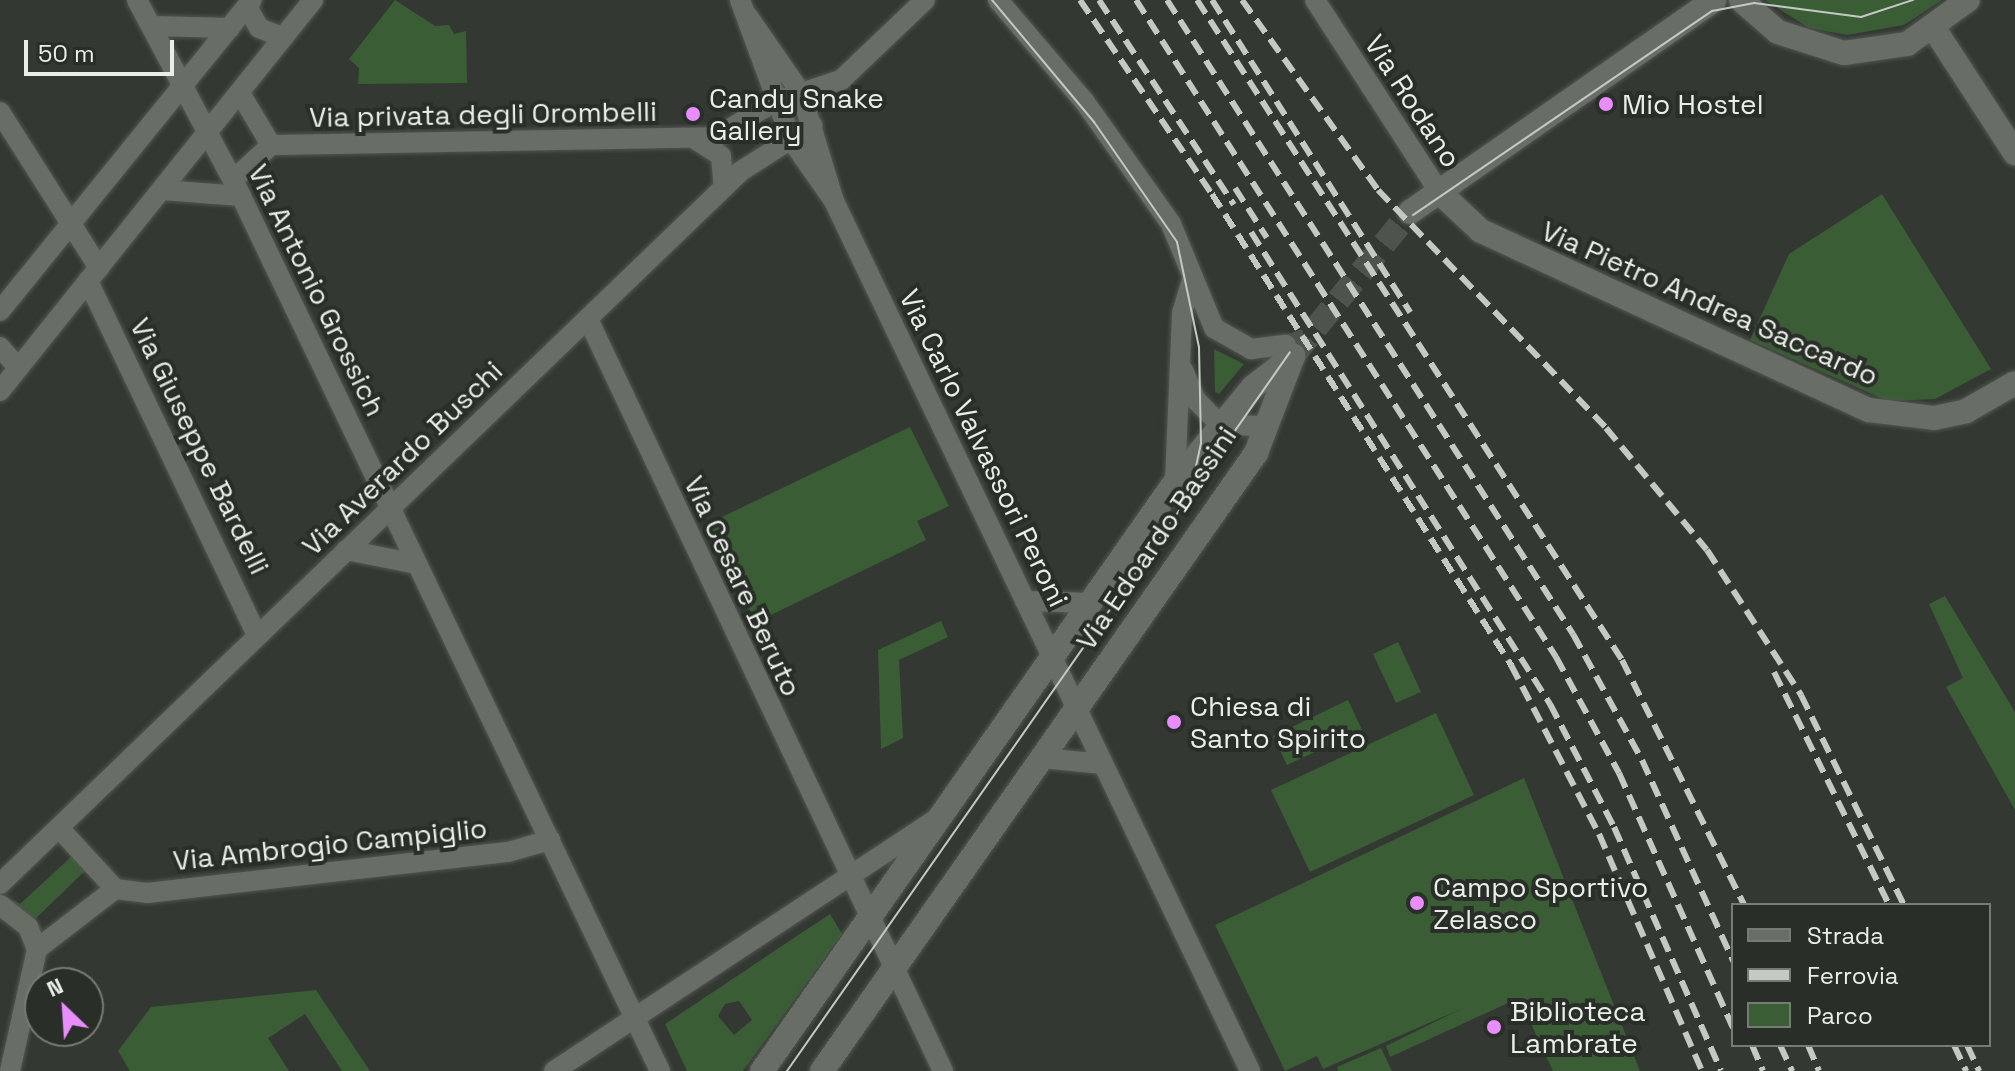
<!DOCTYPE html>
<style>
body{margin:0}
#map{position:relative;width:2015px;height:1071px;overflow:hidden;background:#333832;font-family:"Space Grotesk",sans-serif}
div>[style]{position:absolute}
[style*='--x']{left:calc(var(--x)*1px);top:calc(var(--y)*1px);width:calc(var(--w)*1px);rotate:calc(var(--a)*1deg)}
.green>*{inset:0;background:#3a5d35}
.street-tunnel>*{height:20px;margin-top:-10px;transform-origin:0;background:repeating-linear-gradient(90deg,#4e534d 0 20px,transparent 0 30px)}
.secondary-tunnel>*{height:24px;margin-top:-12px;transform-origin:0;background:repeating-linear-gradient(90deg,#4e534d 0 24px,transparent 0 36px)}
.roads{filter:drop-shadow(0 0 2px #515650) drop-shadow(0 0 2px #515650)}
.street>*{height:20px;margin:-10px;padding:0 10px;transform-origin:10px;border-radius:10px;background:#686e66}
.secondary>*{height:24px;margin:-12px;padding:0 12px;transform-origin:12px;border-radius:12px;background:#686e66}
.tram>*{height:2px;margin:-1px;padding:0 1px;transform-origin:1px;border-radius:1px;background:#c5c9c4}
.rail>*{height:6px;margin-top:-3px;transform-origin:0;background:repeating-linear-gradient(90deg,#c5c9c4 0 16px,transparent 0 24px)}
.dots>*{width:22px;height:22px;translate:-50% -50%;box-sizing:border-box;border:4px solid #292e28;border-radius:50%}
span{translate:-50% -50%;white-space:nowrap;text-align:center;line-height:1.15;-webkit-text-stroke:8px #292e28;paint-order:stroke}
.poi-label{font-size:28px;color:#eaeee9}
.left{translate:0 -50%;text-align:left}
.street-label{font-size:28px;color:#eaeee9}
.legend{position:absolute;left:1731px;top:903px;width:260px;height:144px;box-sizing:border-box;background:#292e28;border:2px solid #767b75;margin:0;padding:10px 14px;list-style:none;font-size:24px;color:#eaeee9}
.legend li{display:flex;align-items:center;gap:16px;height:40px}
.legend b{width:40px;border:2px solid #767b75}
.north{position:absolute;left:24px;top:967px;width:80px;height:80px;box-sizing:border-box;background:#292e28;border:2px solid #767b75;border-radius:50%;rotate:335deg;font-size:22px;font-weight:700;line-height:32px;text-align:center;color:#eaeee9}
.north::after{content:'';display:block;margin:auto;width:28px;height:36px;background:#ea8dfc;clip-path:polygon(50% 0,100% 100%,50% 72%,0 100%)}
.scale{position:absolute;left:24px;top:40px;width:150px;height:36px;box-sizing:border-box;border:4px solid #eaeee9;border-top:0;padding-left:10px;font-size:24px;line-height:28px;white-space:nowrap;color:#eaeee9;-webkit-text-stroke:6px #292e28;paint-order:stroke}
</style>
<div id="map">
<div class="green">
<i style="clip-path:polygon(395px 0,435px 26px,449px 25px,454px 34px,466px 31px,467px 83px,358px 84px,359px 68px,349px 59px)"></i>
<i style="clip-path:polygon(1765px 0,1942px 0,1904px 25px,1847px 35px,1809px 28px)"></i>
<i style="clip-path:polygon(1882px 194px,1991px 369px,1935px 399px,1888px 401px,1750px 340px,1789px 254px)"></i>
<i style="clip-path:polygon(1214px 349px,1244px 364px,1219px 394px,1215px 392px)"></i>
<i style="clip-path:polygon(910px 427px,949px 506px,917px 521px,926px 540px,754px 623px,707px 524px)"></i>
<i style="clip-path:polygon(1945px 596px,2015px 712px,2015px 810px,1946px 687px,1963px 678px,1929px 604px)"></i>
<i style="clip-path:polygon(941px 621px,948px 637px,899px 660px,903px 738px,881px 749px,878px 650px)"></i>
<i style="clip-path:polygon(1398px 642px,1421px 692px,1396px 703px,1373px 654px)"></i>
<i style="clip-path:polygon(1348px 700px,1362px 730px,1287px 765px,1273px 736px)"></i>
<i style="clip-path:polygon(1436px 713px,1474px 795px,1310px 872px,1271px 790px)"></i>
<i style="clip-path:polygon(1524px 778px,1640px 1071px,1553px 1071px,1519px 998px,1390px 1057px,1386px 1046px,1461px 1009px,1323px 1069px,1317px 1056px,1285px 1071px,1215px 925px)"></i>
<i style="clip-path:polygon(62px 843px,85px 871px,35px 919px,44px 932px,5px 896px,20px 904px,71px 857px)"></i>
<i style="clip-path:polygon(evenodd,830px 914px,842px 934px,743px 1071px,687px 1071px,665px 1024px,830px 914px,739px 1001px,752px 1020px,734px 1035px,718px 1016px,725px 1004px,739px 1001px)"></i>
<i style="clip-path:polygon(316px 990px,370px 1071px,342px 1071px,305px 1014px,268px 1038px,289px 1071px,130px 1071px,118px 1051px,151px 1007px)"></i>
<i style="clip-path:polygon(1381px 1048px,1392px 1071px,1338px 1071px,1337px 1067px)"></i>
</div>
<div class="street-tunnel">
<i style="--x:1286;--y:345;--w:22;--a:-18"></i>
</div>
<div class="secondary-tunnel">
<i style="--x:1293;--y:356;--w:186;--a:-50.9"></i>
</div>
<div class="roads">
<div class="street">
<i style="--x:137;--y:0;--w:222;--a:62"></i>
<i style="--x:241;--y:196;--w:970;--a:64.41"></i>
<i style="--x:740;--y:0;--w:150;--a:69.8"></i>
<i style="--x:792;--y:141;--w:73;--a:55"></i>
<i style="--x:998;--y:0;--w:133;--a:49.6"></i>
<i style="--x:1084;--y:101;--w:151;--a:54.7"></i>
<i style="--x:1171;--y:224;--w:113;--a:67.5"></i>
<i style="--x:1214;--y:328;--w:43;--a:29.6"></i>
<i style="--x:1251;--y:349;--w:35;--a:-7"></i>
<i style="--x:1315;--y:0;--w:229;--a:57.1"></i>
<i style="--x:247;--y:7;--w:24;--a:60"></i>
<i style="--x:259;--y:28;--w:26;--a:21"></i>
<i style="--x:747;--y:15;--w:95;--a:55.3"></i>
<i style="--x:801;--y:93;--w:113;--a:73"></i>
<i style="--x:834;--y:201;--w:964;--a:64.44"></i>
<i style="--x:153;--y:26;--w:77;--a:1.5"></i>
<i style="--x:240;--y:93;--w:61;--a:59.2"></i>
<i style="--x:0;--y:112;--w:185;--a:57.6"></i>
<i style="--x:695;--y:139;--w:31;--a:33"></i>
<i style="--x:721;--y:156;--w:32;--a:85"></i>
<i style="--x:271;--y:145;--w:445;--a:-1"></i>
<i style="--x:716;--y:137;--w:68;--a:-31.1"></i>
<i style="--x:774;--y:102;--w:71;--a:-18.2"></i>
<i style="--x:841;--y:80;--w:116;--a:-43.6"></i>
<i style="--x:233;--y:180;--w:52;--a:-42.6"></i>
<i style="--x:162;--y:190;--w:79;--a:4.3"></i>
<i style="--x:88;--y:281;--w:393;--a:64.5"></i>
<i style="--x:0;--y:311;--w:400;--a:-51"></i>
<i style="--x:588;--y:319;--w:832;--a:64.73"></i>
<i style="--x:0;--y:347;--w:28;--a:49"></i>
<i style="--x:1183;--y:370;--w:33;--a:67"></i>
<i style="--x:1196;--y:400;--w:35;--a:46"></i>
<i style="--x:1220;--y:425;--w:46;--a:1.2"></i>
<i style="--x:0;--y:391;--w:501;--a:-51.32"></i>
<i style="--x:1175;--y:482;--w:169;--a:-87.6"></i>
<i style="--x:1182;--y:313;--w:34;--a:-73"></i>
<i style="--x:346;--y:550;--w:72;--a:11.2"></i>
<i style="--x:1025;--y:601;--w:65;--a:1.8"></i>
<i style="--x:1042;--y:758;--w:61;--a:5.6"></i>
<i style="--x:59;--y:828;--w:83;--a:47.4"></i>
<i style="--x:0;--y:884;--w:1028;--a:-43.9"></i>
<i style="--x:741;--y:171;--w:85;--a:-32.6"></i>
<i style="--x:115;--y:889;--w:32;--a:7"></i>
<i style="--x:147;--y:893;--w:363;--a:-6.5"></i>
<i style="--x:508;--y:852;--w:44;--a:-15.9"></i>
<i style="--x:0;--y:905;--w:36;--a:38"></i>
<i style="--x:28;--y:927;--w:24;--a:68"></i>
<i style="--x:10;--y:1071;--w:125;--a:-77.5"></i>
<i style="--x:37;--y:949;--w:98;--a:-37.6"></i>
<i style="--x:554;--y:1071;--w:456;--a:-33.4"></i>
</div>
<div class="secondary">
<i style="--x:1741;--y:0;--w:49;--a:40.9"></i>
<i style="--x:1778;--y:32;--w:69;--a:17.7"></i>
<i style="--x:1844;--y:53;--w:64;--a:-8.1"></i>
<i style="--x:1907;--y:44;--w:75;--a:-35.8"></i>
<i style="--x:1935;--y:30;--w:147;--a:57"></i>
<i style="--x:1439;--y:192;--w:57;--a:42.9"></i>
<i style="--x:1481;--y:231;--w:427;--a:24.8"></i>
<i style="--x:1869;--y:410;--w:65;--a:7"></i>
<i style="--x:1934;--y:418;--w:33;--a:-12"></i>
<i style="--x:1966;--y:411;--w:56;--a:-29.7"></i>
<i style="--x:1410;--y:212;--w:371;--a:-34.9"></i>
<i style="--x:762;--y:1071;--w:719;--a:-54.96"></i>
<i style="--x:1175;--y:482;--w:123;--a:-50.6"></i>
<i style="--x:1253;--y:387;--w:51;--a:-37.8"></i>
<i style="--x:822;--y:1071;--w:755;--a:-54.92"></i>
<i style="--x:1256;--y:453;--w:104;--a:-69.1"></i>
</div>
</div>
<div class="tram">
<i style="--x:992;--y:0;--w:159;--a:50.1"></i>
<i style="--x:1094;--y:122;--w:146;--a:55.3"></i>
<i style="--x:1177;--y:242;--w:107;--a:78.2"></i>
<i style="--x:1199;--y:347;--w:96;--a:88.8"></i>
<i style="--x:1201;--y:443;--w:40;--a:102"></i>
<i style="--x:1413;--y:215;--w:362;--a:-34.3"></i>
<i style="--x:1712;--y:11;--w:43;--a:-10.8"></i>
<i style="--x:1754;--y:3;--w:108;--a:7.5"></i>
<i style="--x:1861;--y:17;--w:55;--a:-18.1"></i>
<i style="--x:787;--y:1071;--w:877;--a:-55.02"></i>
</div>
<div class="rail">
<i style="--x:1080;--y:0;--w:235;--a:55.8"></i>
<i style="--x:1212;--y:194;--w:558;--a:57.59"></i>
<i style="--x:1511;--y:665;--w:191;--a:62.5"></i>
<i style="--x:1599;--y:834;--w:258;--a:66.5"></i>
<i style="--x:1099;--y:0;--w:245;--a:56.6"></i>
<i style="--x:1136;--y:0;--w:780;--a:57.41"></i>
<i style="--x:1556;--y:657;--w:132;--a:61.5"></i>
<i style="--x:1619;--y:773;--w:279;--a:65.9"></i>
<i style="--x:1167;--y:0;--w:753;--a:57.37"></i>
<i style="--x:1573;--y:634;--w:144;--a:61.3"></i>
<i style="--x:1642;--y:760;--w:221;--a:65.6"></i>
<i style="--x:1197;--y:0;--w:785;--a:57.22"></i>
<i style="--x:1622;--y:660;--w:274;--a:63.5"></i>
<i style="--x:1212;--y:0;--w:370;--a:57.6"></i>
<i style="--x:1242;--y:0;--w:234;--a:54.4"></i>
<i style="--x:1378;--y:190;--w:330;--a:46.2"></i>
<i style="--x:1606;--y:428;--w:158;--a:50.4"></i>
<i style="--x:1707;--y:550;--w:173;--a:57"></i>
<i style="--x:1801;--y:695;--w:234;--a:63.9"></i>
<i style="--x:1235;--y:188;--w:59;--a:57.4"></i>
<i style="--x:1251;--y:232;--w:559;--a:57.65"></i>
<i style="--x:1550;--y:704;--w:139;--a:62.5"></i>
<i style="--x:1614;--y:827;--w:266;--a:66.3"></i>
<i style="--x:1774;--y:672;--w:260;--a:63.7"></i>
<i style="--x:1752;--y:1045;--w:28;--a:67"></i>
<i style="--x:1780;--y:1045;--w:29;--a:65"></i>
<i style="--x:1808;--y:1045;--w:28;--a:67"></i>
<i style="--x:1954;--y:1045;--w:29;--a:65"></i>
<i style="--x:1967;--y:1045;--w:29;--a:65"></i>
</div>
<div class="dots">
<i style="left:1606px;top:104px;background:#ea8dfc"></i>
<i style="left:693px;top:114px;background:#ea8dfc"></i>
<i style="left:1174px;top:722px;background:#ea8dfc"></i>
<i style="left:1417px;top:903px;background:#ea8dfc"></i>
<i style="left:1494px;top:1027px;background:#ea8dfc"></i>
</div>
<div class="poi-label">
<span class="left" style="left:709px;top:114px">Candy Snake<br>Gallery</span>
<span class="left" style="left:1622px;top:104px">Mio Hostel</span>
<span class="left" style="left:1190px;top:722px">Chiesa di<br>Santo Spirito</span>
<span class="left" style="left:1433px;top:903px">Campo Sportivo<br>Zelasco</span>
<span class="left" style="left:1510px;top:1027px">Biblioteca<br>Lambrate</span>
</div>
<div class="street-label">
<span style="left:1413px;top:101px;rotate:57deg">Via Rodano</span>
<span style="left:483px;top:114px;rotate:-1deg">Via privata degli Orombelli</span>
<span style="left:317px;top:290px;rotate:64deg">Via Antonio Grossich</span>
<span style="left:1710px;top:303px;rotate:24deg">Via Pietro Andrea Saccardo</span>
<span style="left:200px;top:446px;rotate:64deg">Via Giuseppe Bardelli</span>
<span style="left:984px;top:448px;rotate:64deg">Via Carlo Valvassori Peroni</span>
<span style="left:402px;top:458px;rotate:-44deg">Via Averardo Buschi</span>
<span style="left:1156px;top:538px;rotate:-56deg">Via Edoardo Bassini</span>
<span style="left:743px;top:586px;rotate:65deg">Via Cesare Beruto</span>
<span style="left:330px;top:844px;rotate:-6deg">Via Ambrogio Campiglio</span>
</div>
<ul class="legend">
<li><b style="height:10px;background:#686e66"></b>Strada</li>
<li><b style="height:10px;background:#c5c9c4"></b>Ferrovia</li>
<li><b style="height:22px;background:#3a5d35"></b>Parco</li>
</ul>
<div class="north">N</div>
<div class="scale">50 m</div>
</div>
